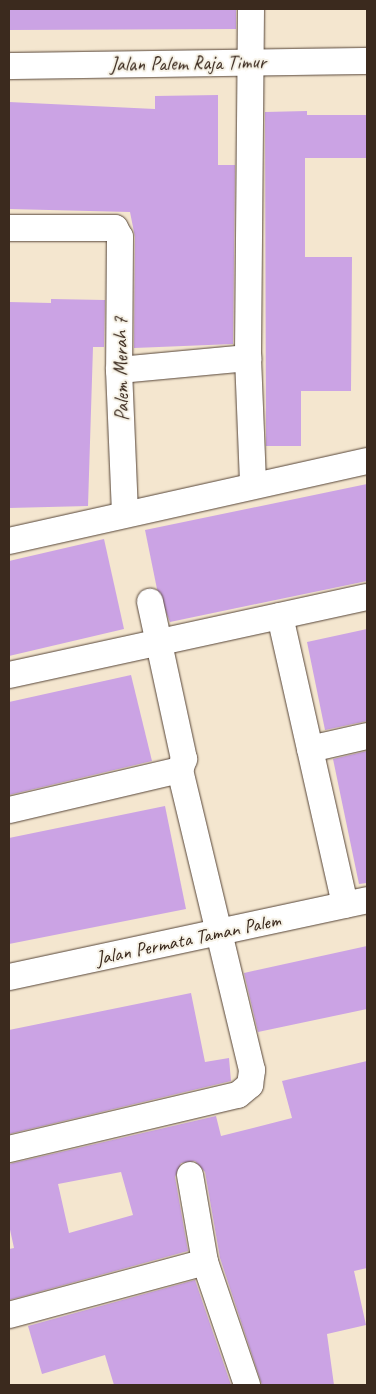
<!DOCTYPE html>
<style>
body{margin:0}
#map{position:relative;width:376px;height:1394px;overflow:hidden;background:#f4e6cf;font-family:Caveat,sans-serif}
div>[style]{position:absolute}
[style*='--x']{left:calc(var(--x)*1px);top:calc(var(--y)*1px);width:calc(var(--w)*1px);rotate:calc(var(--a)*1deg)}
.building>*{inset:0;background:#cba3e4}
.roads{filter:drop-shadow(0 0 1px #574639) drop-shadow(0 0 1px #574639)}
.minor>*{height:26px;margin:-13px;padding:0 13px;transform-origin:13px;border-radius:13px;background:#fff}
span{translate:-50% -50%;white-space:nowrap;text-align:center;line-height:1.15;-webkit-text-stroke:4px #f7f3e8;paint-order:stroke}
.street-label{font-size:20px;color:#3b2a1e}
.frame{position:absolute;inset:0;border:10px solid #3b2a1e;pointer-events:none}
</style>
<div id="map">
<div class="building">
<i style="clip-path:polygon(9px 9px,236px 9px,236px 29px,9px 30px)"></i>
<i style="clip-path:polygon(218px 95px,218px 165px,235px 165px,233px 344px,134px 348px,135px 237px,130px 212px,9px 209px,9px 102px,155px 109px,155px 96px)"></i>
<i style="clip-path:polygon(307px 111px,307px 115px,367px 115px,367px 158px,305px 158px,305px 257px,352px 257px,351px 391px,301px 391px,301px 446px,266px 446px,265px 112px)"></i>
<i style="clip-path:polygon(51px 299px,105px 300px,104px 347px,93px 347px,88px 506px,9px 508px,9px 302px,51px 303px)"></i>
<i style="clip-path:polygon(367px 484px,367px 581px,170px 622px,157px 589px,145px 530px)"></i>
<i style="clip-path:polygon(104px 539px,124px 629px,9px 656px,9px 561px)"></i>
<i style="clip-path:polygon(367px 629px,367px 721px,325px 730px,307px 642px)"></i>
<i style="clip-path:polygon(131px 675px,152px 761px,9px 795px,9px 702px)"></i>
<i style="clip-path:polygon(367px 751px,367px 883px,359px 884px,333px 759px)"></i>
<i style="clip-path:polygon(165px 806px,186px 909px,9px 944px,9px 838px)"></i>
<i style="clip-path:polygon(367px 946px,367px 1009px,258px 1032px,244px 973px)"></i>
<i style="clip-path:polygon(191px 993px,205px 1062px,229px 1058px,231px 1081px,9px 1134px,9px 1030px)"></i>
<i style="clip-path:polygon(evenodd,367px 1061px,367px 1268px,354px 1271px,366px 1325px,327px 1334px,334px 1385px,262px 1385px,220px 1258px,205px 1172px,195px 1161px,181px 1163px,175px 1177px,188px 1251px,9px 1300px,9px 1249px,14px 1248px,9px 1225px,9px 1164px,216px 1116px,221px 1136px,292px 1118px,282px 1081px,367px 1061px,121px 1172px,133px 1215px,69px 1233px,58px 1184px,121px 1172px)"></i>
<i style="clip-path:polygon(195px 1280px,231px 1385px,114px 1385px,105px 1355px,42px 1374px,28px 1326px)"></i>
</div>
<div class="roads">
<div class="minor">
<i style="--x:251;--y:9;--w:349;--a:90.5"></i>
<i style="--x:248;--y:358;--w:127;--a:87.7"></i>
<i style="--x:9;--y:66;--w:358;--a:-0.8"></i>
<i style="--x:9;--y:228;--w:106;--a:0"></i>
<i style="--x:115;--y:228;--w:10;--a:61"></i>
<i style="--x:120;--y:237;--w:133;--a:90.4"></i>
<i style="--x:119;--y:370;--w:142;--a:87.6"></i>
<i style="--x:119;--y:370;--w:130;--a:-5.3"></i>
<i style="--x:9;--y:541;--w:367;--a:-12.6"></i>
<i style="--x:280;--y:616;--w:296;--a:77.3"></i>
<i style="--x:9;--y:675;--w:366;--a:-12.3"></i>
<i style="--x:310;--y:749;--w:58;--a:-12.8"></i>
<i style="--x:9;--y:810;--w:176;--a:-13.2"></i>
<i style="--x:9;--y:977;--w:366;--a:-12.1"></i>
<i style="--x:9;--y:1149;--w:235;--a:-13.3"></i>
<i style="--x:238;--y:1095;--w:16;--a:-40"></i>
<i style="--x:250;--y:1085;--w:15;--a:-82"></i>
<i style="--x:252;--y:1070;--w:309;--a:-103.5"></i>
<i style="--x:180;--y:770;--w:12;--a:-70"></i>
<i style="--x:184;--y:759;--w:161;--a:-102.2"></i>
<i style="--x:190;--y:1175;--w:88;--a:80.2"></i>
<i style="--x:205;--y:1262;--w:130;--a:71.1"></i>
<i style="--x:9;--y:1315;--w:203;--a:-15.1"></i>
</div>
</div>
<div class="street-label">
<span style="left:188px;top:63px;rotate:-1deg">Jalan Palem Raja Timur</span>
<span style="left:121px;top:369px;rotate:-91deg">Palem Merah 7</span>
<span style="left:188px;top:939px;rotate:-12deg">Jalan Permata Taman Palem</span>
</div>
<div class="frame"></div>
</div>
